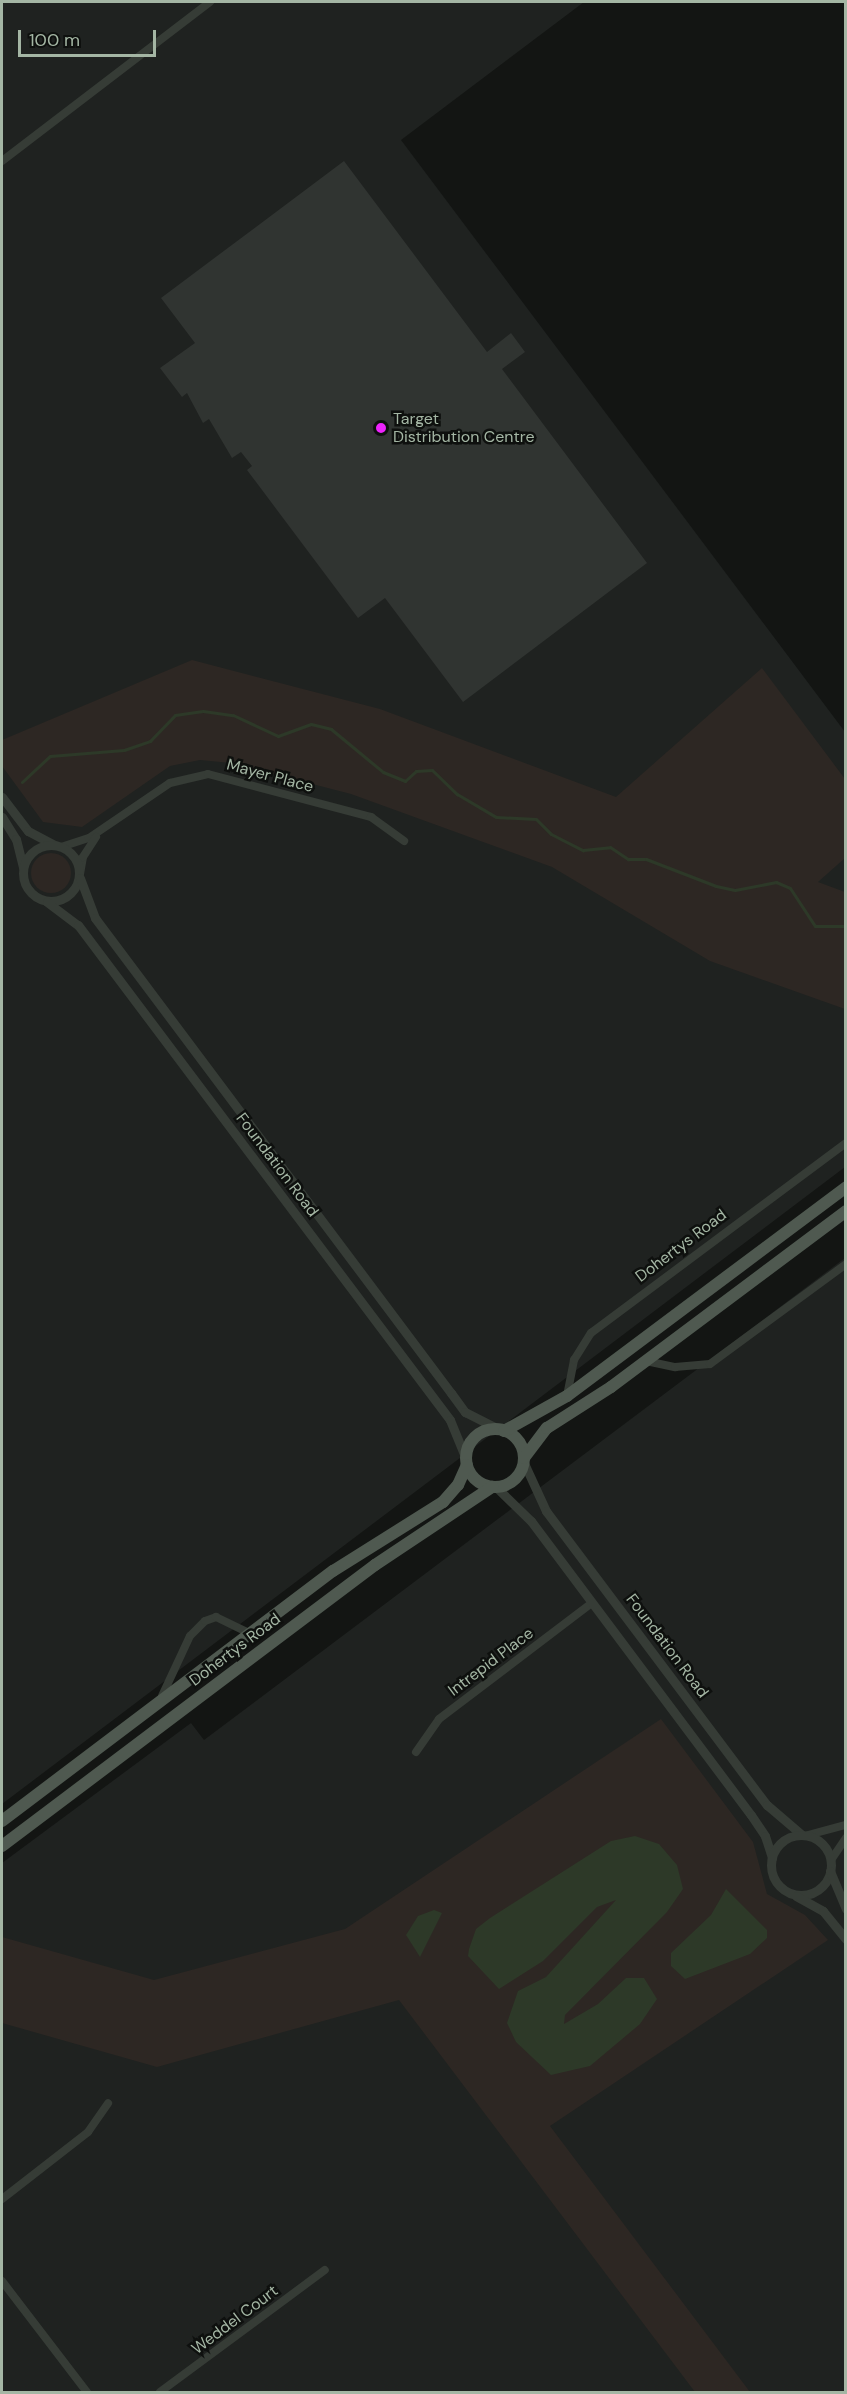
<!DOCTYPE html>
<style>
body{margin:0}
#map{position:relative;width:847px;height:2394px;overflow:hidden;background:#131513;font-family:"DM Sans",sans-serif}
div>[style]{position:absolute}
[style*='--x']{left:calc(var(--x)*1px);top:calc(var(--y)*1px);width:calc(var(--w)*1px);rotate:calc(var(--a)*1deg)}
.built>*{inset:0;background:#1f2220}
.green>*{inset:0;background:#2d2723}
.round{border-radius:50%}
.water>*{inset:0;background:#2d3928}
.stream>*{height:3px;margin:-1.5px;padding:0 1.5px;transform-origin:1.5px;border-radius:1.5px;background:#2d3928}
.building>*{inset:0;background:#303431}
.minor>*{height:8px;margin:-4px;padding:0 4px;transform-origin:4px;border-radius:4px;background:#363c36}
.tertiary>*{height:9px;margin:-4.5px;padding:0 4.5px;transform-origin:4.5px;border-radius:4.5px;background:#363c36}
.tertiary>.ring{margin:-4.5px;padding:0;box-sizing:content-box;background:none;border:9px solid #363c36;border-radius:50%}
.primary>*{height:12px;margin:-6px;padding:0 6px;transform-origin:6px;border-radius:6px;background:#4f5950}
.primary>.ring{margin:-6px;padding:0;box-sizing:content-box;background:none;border:12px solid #4f5950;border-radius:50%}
.dots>*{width:16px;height:16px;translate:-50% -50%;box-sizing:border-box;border:3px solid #0e100e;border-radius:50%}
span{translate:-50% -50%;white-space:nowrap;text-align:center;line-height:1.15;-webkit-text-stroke:5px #0e100e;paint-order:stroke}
.poi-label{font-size:16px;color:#a4b6a4}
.left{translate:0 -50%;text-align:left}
.street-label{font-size:16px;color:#a4b6a4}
.frame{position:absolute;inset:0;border:3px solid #a4b6a4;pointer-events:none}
.scale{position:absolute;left:18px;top:30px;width:138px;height:27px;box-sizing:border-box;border:3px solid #a4b6a4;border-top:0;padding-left:8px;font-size:18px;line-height:21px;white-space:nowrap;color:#a4b6a4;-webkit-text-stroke:4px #0e100e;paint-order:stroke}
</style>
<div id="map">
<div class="built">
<i style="clip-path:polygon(2px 2px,584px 2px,401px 140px,845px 732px,845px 1167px,2px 1804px)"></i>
<i style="clip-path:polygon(845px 1258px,845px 2392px,2px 2392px,2px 1863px,191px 1723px,204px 1740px)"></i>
</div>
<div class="green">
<i style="clip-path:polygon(192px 660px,380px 709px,616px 797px,762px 668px,845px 779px,845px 858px,818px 882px,845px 892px,845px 1009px,710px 961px,552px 867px,351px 794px,231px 763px,200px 760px,170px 766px,82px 827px,43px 822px,2px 766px,2px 740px)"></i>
<i class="round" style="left:31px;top:853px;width:40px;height:40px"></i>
<i style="clip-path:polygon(661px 1719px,753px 1842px,767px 1894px,805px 1915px,828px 1940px,550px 2126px,750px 2392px,695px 2392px,399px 2000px,157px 2067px,2px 2023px,2px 1937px,154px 1980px,345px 1929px)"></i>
</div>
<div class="water">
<i style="clip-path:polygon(635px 1836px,659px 1844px,677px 1865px,683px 1889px,667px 1912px,565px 2015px,564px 2024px,598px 2004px,626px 1978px,644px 1978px,657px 1999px,640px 2024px,590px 2066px,551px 2075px,516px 2042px,507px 2023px,518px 1991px,546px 1977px,616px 1900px,597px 1907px,543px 1961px,499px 1989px,468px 1956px,469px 1949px,476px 1929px,490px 1918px,611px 1841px)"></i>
<i style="clip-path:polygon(726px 1889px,767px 1930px,767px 1938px,750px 1954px,685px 1979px,671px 1966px,671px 1953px,711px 1915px)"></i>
<i style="clip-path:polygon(434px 1910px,442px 1913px,420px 1957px,406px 1935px,418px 1916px)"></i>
</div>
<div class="stream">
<i style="--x:22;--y:782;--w:38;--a:-43"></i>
<i style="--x:50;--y:756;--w:74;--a:-4.6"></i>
<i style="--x:124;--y:750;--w:28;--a:-19"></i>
<i style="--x:150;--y:741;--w:36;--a:-46"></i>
<i style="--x:175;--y:715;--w:28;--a:-8"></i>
<i style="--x:203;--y:711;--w:30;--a:8"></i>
<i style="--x:233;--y:715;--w:50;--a:25"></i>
<i style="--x:278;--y:736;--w:35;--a:-20"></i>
<i style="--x:311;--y:724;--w:21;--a:14"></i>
<i style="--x:331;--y:729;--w:67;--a:39.6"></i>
<i style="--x:383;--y:772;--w:24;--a:22"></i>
<i style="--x:405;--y:781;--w:15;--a:-42"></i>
<i style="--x:416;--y:771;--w:16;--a:-4"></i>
<i style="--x:432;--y:770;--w:35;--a:44"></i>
<i style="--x:457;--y:794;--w:45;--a:30.5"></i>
<i style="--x:496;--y:817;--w:40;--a:2.9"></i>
<i style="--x:536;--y:819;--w:21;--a:45"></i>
<i style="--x:551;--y:834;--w:36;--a:27"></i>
<i style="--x:583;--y:850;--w:27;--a:-6"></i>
<i style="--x:610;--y:847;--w:22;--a:34"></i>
<i style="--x:628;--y:859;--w:18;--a:0"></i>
<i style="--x:646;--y:859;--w:75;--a:21.1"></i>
<i style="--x:716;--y:886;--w:19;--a:12"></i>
<i style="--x:735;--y:890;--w:42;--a:-11"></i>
<i style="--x:776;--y:882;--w:15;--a:23"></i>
<i style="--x:790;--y:888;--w:45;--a:56.7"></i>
<i style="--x:815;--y:926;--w:31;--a:0"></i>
</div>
<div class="building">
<i style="clip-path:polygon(344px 161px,487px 352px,511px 333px,525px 352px,502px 369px,647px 563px,463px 702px,385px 598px,358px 618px,247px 470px,252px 466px,241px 452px,232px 458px,209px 419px,203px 423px,187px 393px,182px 397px,160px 368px,195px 343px,161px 298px)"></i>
</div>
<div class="minor">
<i style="--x:2;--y:161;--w:262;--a:-37.4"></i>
<i style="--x:61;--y:847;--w:29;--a:-18"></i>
<i style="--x:89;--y:838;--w:98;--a:-34.2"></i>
<i style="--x:170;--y:783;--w:39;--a:-13"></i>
<i style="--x:208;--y:774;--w:169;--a:14.8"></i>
<i style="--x:371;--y:817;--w:41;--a:36"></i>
<i style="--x:80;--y:874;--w:17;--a:-80"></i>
<i style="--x:83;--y:857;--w:24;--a:-57"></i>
<i style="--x:646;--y:1361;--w:30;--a:12"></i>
<i style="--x:675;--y:1367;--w:35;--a:-5"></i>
<i style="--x:710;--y:1364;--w:169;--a:-36.3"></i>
<i style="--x:567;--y:1396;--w:37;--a:-79"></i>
<i style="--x:574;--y:1360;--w:32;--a:-58"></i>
<i style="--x:591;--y:1333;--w:318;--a:-36.7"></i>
<i style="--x:162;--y:1696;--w:66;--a:-65"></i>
<i style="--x:190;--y:1636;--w:21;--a:-45"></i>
<i style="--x:205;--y:1621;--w:12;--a:-20"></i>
<i style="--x:216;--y:1617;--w:37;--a:26"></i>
<i style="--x:416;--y:1752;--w:40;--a:-55.1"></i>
<i style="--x:439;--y:1719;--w:192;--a:-37.2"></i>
<i style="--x:808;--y:1835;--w:39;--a:-15"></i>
<i style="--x:831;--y:1860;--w:27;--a:-56"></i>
<i style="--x:2;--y:2199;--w:109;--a:-37.9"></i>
<i style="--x:88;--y:2132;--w:35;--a:-55"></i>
<i style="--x:2;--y:2281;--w:140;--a:52.6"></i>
<i style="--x:160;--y:2392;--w:205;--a:-36.5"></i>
</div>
<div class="tertiary">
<i style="--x:2;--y:797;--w:43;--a:52.6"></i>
<i style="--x:28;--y:831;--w:30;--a:28"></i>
<i style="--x:2;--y:817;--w:26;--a:58"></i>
<i style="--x:16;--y:839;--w:29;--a:76"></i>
<i class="ring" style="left:23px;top:845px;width:47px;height:47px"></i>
<i style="--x:80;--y:878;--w:43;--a:69.4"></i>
<i style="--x:95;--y:918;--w:594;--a:53.15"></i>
<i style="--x:451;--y:1393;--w:24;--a:54"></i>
<i style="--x:465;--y:1412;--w:37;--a:27"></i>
<i style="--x:47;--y:902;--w:39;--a:37"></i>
<i style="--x:78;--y:925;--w:619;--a:53.07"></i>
<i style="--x:450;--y:1420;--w:42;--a:67.7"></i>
<i style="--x:524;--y:1463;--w:53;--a:65.4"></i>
<i style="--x:546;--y:1511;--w:368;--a:53.1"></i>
<i style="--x:767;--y:1805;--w:46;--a:40.6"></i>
<i style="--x:496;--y:1487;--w:49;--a:44.2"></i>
<i style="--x:531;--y:1521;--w:367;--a:53.2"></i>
<i style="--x:751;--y:1815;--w:25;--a:56"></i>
<i style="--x:765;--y:1836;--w:23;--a:72"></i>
<i class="ring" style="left:771px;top:1835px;width:51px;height:51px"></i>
<i style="--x:830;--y:1871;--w:41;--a:67.2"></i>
<i style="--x:796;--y:1896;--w:31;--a:29"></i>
<i style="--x:823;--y:1911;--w:36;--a:51"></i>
</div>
<div class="primary">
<i class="ring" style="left:466px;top:1429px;width:46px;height:46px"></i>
<i style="--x:504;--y:1431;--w:72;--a:-29.1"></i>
<i style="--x:567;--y:1396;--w:349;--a:-36.8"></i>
<i style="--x:524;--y:1458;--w:38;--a:-53"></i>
<i style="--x:547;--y:1428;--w:76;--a:-32.6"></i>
<i style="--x:611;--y:1387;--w:294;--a:-36.8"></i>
<i style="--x:2;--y:1821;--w:415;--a:-37.1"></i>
<i style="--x:333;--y:1571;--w:130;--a:-32.1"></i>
<i style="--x:443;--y:1502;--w:23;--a:-49"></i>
<i style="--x:458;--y:1485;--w:22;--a:-66"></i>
<i style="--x:2;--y:1846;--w:467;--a:-37"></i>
<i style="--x:375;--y:1565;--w:141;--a:-33.7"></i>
</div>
<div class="dots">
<i style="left:381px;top:428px;background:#ed23fc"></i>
</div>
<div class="poi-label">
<span class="left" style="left:393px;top:428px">Target<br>Distribution Centre</span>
</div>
<div class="street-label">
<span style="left:270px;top:776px;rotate:15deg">Mayer Place</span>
<span style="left:277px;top:1165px;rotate:53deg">Foundation Road</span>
<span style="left:681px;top:1246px;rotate:-37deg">Dohertys Road</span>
<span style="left:667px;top:1646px;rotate:53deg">Foundation Road</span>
<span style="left:235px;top:1650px;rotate:-37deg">Dohertys Road</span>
<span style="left:491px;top:1662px;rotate:-37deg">Intrepid Place</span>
<span style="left:235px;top:2320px;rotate:-37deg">Weddel Court</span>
</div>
<div class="frame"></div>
<div class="scale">100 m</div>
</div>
